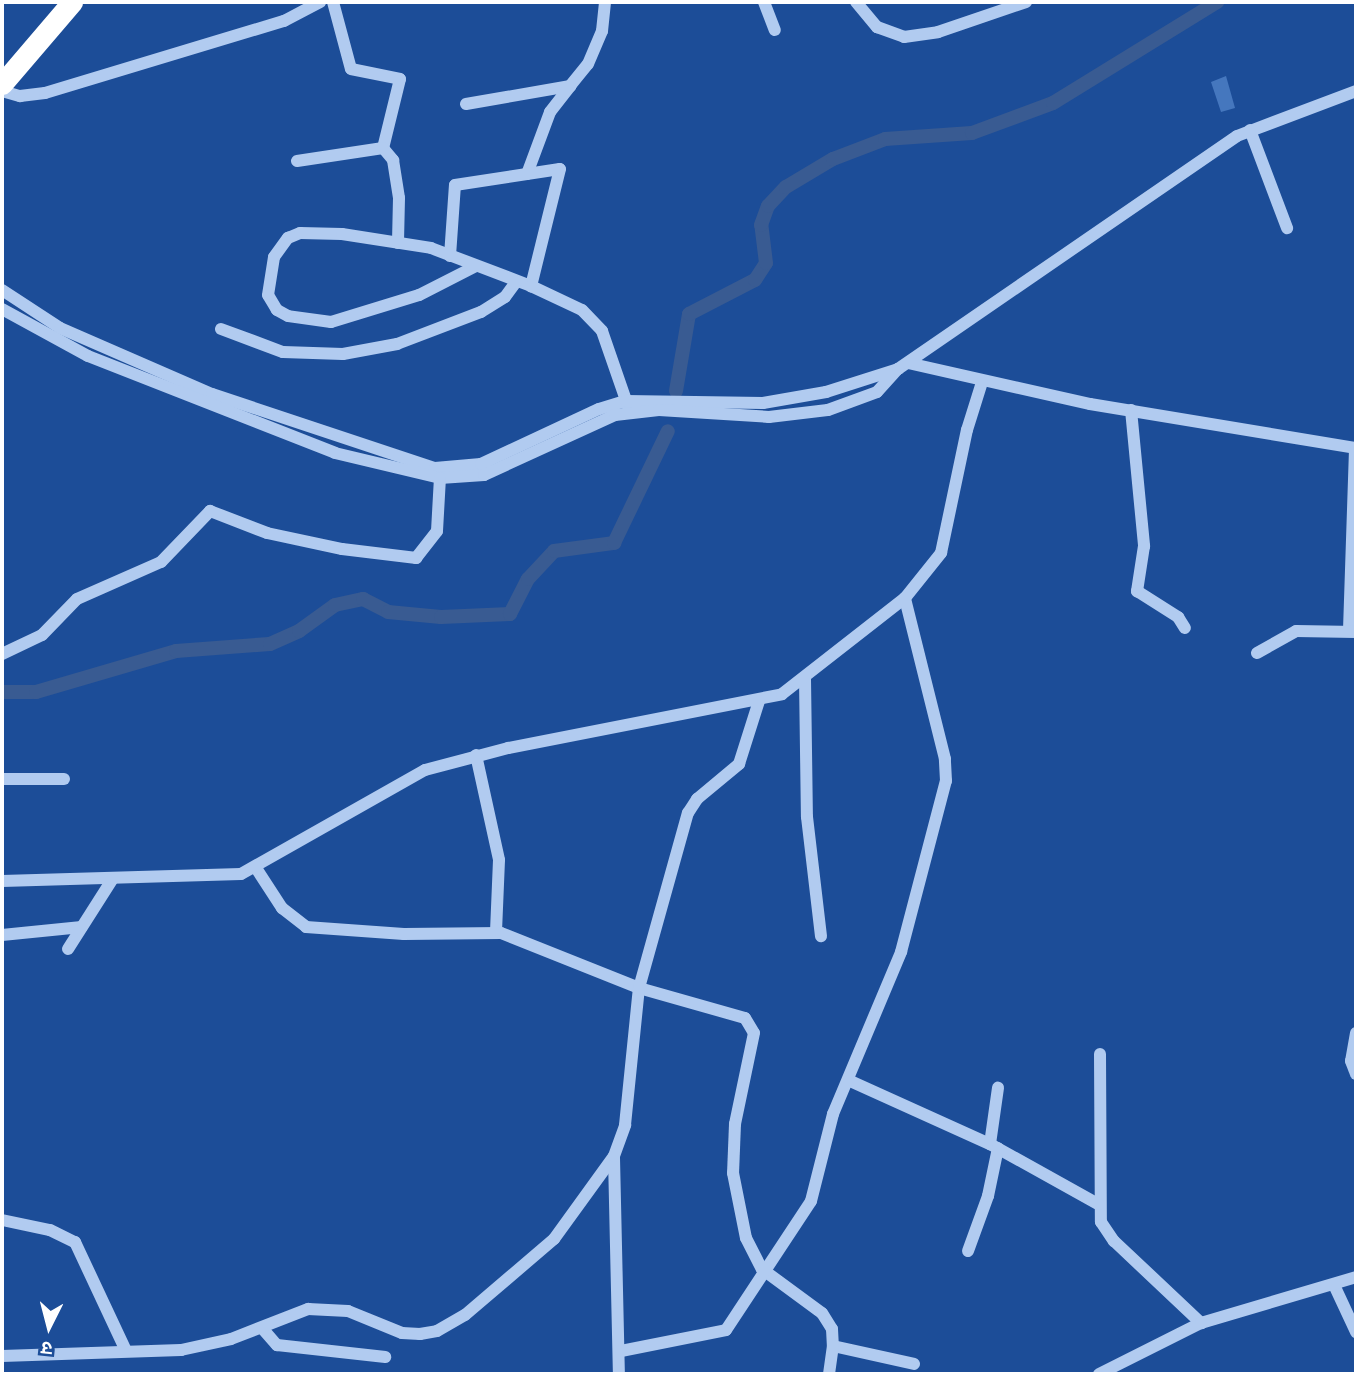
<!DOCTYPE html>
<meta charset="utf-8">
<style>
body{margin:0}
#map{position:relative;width:1358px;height:1376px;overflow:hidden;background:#1c4d98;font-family:Cabin,"Noto Sans Devanagari",sans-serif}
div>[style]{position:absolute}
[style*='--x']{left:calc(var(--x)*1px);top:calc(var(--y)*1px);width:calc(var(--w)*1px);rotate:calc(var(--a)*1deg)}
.canal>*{height:14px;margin:-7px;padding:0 7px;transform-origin:7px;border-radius:7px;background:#395b92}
.building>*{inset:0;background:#4577be}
.minor>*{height:12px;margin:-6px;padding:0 6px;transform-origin:6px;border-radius:6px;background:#b1cbf0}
.highway>*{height:21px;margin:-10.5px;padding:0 10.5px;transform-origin:10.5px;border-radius:10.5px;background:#fff}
span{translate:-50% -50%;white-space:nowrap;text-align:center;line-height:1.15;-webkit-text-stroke:6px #1c4d98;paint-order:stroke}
.frame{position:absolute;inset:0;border:4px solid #fff;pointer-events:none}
.north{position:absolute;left:14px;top:1292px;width:70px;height:70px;-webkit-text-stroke:5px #1c4d98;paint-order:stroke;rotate:186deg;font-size:19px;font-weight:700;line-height:28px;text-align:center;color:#fff}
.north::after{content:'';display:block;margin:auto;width:24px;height:32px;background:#fff;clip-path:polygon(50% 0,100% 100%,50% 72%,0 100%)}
</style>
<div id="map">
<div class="canal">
<i style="--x:676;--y:391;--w:78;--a:-80.4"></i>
<i style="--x:689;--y:314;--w:74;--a:-27.3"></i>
<i style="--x:755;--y:280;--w:20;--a:-57"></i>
<i style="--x:766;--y:263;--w:38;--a:-97"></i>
<i style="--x:761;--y:225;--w:20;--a:-70"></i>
<i style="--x:768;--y:206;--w:26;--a:-47"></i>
<i style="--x:786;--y:187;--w:55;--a:-30.8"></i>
<i style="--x:833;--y:159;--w:56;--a:-21"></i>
<i style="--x:885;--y:139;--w:87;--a:-3.9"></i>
<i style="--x:972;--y:133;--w:86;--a:-20.3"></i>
<i style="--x:1053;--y:103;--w:193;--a:-31.6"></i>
<i style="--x:2;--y:692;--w:34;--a:0"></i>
<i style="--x:36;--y:692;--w:146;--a:-16.3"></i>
<i style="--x:176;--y:651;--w:94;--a:-4.3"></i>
<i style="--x:270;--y:644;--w:32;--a:-24"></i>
<i style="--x:299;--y:631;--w:44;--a:-35.8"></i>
<i style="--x:335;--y:605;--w:29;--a:-12"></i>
<i style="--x:363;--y:599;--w:28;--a:27"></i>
<i style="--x:388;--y:612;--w:53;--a:5.4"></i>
<i style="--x:441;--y:617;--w:69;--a:-2.5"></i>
<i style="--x:510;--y:614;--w:39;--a:-63"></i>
<i style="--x:528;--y:579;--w:38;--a:-47"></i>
<i style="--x:554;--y:551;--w:61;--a:-7.6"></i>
<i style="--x:614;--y:543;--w:124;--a:-64.3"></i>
</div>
<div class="building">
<i style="clip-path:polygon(1226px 76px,1235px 108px,1221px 112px,1211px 82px)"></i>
</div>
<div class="minor">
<i style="--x:333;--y:2;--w:69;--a:75"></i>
<i style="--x:351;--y:69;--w:50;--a:11.5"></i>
<i style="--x:400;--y:79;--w:71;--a:103.8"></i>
<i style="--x:764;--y:2;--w:30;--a:69"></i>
<i style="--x:856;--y:2;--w:33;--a:50"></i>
<i style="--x:877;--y:27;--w:29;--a:20"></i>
<i style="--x:904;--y:37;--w:34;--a:-8"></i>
<i style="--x:938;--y:32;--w:93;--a:-18.8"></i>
<i style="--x:2;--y:91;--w:19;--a:16"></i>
<i style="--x:20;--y:96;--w:25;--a:-7"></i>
<i style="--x:45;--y:93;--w:250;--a:-16.8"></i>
<i style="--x:284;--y:21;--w:41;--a:-27.8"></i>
<i style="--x:466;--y:104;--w:106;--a:-9.8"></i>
<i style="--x:570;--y:86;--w:28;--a:-51"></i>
<i style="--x:588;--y:64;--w:36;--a:-67"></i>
<i style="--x:602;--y:31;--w:29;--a:-84"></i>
<i style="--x:1250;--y:130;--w:105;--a:69.3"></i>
<i style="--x:297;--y:161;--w:87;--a:-8.6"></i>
<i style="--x:383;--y:148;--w:16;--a:50"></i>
<i style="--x:393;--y:160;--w:38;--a:81"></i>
<i style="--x:399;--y:198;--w:45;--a:91.3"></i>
<i style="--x:527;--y:174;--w:66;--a:-69.6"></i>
<i style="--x:550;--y:112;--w:33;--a:-52"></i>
<i style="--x:450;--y:256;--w:71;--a:-86"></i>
<i style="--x:455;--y:185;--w:106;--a:-8.7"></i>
<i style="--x:560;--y:169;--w:121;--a:103.9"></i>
<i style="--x:476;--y:266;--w:64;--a:153"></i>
<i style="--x:419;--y:295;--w:92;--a:162.9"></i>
<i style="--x:331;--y:322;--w:43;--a:-172.1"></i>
<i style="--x:288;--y:316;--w:13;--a:-151"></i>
<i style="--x:277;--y:310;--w:17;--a:-121"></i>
<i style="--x:268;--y:295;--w:38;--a:-81"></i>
<i style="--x:274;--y:257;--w:24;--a:-54"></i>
<i style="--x:288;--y:238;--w:13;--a:-23"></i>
<i style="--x:300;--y:233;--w:42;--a:1.4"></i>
<i style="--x:342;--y:234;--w:90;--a:8.9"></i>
<i style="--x:431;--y:248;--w:107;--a:20.8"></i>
<i style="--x:531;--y:286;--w:56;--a:25.2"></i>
<i style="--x:582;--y:310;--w:29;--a:46"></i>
<i style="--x:602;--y:331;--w:79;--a:70.9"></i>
<i style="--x:2;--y:290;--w:69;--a:33.2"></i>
<i style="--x:60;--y:328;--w:166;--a:23.5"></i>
<i style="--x:212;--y:394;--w:235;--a:18.4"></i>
<i style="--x:435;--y:468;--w:46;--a:-5"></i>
<i style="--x:481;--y:464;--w:130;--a:-25"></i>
<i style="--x:599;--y:409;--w:28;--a:-17"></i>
<i style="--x:626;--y:401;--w:137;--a:0.8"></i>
<i style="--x:763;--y:403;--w:64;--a:-9.9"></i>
<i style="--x:826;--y:392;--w:76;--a:-17.7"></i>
<i style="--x:2;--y:309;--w:98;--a:28.7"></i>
<i style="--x:88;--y:356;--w:265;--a:21.4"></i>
<i style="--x:335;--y:453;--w:108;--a:13.4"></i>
<i style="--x:440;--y:478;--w:44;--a:-3.9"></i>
<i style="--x:484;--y:475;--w:144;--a:-24.6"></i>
<i style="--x:615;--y:415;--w:44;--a:-6.5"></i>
<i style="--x:659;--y:410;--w:110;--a:3.6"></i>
<i style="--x:769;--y:417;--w:59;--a:-6.8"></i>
<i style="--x:828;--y:410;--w:52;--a:-20.2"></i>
<i style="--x:877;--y:392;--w:31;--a:-48"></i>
<i style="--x:898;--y:369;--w:411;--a:-34.5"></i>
<i style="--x:1237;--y:136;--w:127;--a:-20.7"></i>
<i style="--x:221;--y:329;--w:66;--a:20.4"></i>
<i style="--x:283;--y:352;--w:60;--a:1.9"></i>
<i style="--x:343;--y:354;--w:55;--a:-10.5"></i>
<i style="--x:397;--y:344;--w:90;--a:-20.9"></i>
<i style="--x:481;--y:312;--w:28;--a:-32"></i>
<i style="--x:505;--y:297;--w:19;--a:-54"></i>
<i style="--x:908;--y:363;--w:187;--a:12.7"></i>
<i style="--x:1090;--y:404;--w:270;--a:9.4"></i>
<i style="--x:1131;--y:410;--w:137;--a:84.5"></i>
<i style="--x:1144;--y:546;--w:46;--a:98.8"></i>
<i style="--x:1137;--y:591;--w:49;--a:32.4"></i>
<i style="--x:1178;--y:617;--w:13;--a:58"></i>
<i style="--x:1349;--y:630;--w:182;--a:-88.1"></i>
<i style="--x:1257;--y:653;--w:45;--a:-29.4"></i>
<i style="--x:1296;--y:631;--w:60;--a:1"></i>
<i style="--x:2;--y:654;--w:44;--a:-25.4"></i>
<i style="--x:42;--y:635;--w:50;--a:-45.8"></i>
<i style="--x:77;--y:599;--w:92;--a:-23.8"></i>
<i style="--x:161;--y:562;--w:71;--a:-46.1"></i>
<i style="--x:210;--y:511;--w:61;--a:21.1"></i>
<i style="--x:267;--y:533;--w:77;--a:12"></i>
<i style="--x:342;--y:549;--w:75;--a:6.9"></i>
<i style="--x:416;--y:558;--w:34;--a:-52"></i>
<i style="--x:437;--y:531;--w:53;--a:-86.8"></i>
<i style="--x:805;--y:679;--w:138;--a:89.2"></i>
<i style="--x:807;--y:817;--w:120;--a:83.3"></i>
<i style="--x:476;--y:755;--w:107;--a:77.6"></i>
<i style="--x:499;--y:860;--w:73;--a:92.4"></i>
<i style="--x:2;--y:779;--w:62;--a:0"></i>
<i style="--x:256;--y:868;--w:48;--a:57"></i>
<i style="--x:282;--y:908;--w:31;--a:38"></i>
<i style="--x:306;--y:927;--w:98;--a:4.1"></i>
<i style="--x:404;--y:934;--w:97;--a:-0.6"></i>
<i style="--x:501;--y:933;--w:149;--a:21.7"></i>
<i style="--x:639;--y:988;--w:110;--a:15.8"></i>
<i style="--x:745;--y:1018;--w:17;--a:59"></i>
<i style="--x:754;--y:1033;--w:93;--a:101.8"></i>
<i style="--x:735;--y:1124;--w:49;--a:92.3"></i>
<i style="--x:733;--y:1173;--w:66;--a:78.7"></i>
<i style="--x:746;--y:1238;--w:35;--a:63"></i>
<i style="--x:762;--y:1269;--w:74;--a:36.3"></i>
<i style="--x:822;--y:1313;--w:19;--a:58"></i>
<i style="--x:832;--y:1329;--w:17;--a:87"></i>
<i style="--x:833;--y:1346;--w:83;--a:12.5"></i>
<i style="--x:2;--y:881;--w:239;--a:-1.7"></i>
<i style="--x:241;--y:874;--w:211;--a:-29.5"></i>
<i style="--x:425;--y:770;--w:86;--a:-14.8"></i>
<i style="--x:508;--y:748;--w:279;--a:-11.1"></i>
<i style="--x:782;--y:694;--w:156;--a:-38"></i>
<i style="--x:905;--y:598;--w:58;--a:-51.3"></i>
<i style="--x:941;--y:553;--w:126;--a:-78.1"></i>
<i style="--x:967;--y:430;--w:50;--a:-72.6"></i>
<i style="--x:2;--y:935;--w:80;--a:-5.7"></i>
<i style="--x:68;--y:949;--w:82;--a:-57.5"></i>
<i style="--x:1356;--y:1033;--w:28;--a:100"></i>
<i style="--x:1351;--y:1061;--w:14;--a:69"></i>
<i style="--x:1100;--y:1054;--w:168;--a:89.7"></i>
<i style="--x:1101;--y:1222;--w:23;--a:56"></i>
<i style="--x:1114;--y:1241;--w:120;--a:43.3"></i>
<i style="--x:848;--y:1080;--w:156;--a:24.3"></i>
<i style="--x:990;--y:1144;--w:124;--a:29.1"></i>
<i style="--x:990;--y:1144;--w:57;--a:-81.9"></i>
<i style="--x:614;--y:1158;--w:216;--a:88.7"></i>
<i style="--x:2;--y:1220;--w:49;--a:11.8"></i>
<i style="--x:50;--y:1230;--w:28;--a:26"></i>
<i style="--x:75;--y:1242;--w:120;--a:64.9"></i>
<i style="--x:968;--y:1251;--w:59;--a:-70"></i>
<i style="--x:988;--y:1196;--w:49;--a:-78.2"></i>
<i style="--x:1335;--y:1287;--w:50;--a:65"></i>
<i style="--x:262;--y:1328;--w:23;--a:49"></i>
<i style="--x:277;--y:1345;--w:109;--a:6.3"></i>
<i style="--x:621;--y:1351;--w:107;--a:-11.3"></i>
<i style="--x:726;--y:1330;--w:154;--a:-56.6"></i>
<i style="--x:811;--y:1201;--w:90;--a:-75.8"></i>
<i style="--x:833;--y:1114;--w:176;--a:-67.2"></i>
<i style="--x:901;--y:952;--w:177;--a:-75.3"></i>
<i style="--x:946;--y:781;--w:22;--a:-93"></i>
<i style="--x:945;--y:759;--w:166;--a:-104"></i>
<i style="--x:2;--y:1356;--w:179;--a:-1.9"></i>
<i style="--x:181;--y:1350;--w:51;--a:-12.4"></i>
<i style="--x:231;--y:1339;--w:83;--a:-21.3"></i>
<i style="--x:308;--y:1309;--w:40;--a:2.9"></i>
<i style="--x:348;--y:1311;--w:58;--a:22.2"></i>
<i style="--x:402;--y:1333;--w:18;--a:3"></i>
<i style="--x:420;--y:1334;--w:17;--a:-10"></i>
<i style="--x:437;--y:1331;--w:32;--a:-30"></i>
<i style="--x:465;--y:1315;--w:117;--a:-40.5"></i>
<i style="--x:554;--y:1239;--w:102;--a:-54.1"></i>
<i style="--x:614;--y:1156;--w:33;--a:-70"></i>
<i style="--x:625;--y:1125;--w:138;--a:-84.2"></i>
<i style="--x:639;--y:988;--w:182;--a:-74.4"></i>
<i style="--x:688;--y:813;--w:17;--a:-57"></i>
<i style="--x:697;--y:799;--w:55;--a:-39.8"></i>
<i style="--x:739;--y:764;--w:66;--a:-72.4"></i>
<i style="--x:829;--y:1374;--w:28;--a:-82"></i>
<i style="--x:1099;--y:1374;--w:114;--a:-26.6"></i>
<i style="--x:1201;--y:1323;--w:162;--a:-16.5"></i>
</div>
<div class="highway">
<i style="--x:2;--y:84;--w:108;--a:-49.5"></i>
</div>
<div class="frame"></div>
<div class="north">उ</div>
</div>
